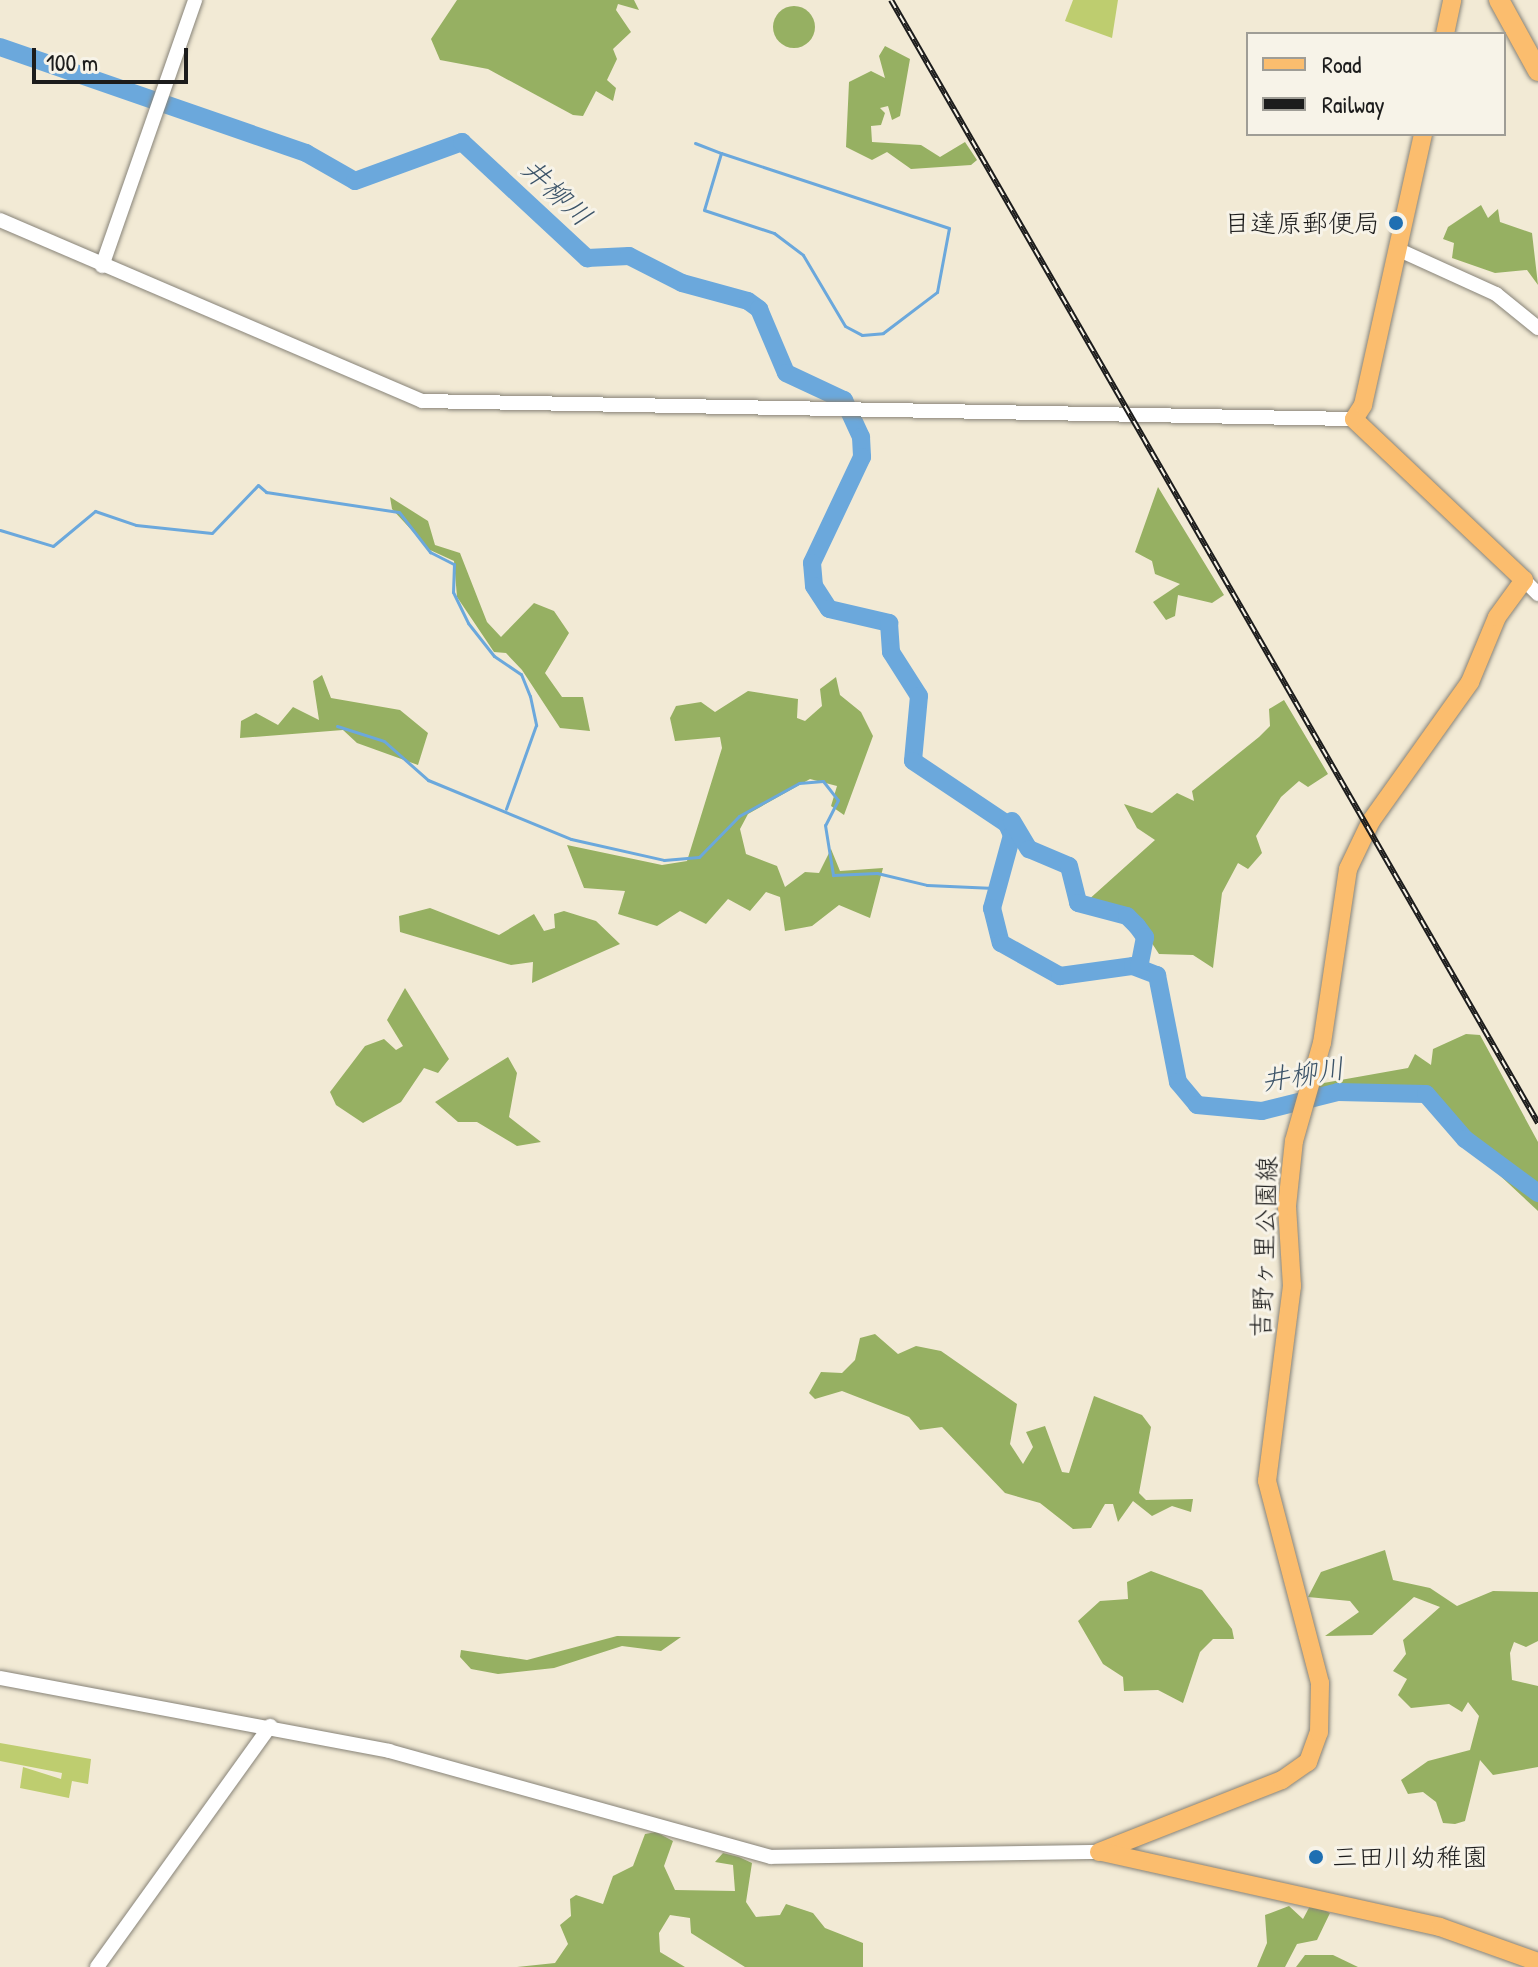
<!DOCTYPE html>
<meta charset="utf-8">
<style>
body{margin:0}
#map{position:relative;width:1538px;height:1967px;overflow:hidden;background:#f2ead5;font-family:"Patrick Hand","Klee One",sans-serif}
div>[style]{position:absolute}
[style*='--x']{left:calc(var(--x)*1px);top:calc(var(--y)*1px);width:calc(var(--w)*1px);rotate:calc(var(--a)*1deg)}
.green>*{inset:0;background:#becd6f}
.forest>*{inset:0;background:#96b062}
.round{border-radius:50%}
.stream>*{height:3px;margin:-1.5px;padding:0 1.5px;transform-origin:1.5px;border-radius:1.5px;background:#6ba8dc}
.river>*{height:18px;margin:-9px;padding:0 9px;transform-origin:9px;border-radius:9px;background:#6ba8dc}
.roads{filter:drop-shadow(0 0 2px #878378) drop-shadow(0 0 2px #878378)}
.minor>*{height:14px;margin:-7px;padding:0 7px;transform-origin:7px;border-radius:7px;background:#fff}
.major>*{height:18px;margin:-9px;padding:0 9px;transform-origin:9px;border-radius:9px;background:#fbbd6e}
.highway>*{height:20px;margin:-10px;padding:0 10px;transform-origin:10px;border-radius:10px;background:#fbbd6e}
.rail>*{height:6px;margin-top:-3px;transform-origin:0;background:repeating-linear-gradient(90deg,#f7f3e8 0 9px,#1c1c1c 0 18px);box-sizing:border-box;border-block:2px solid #1c1c1c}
.dots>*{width:22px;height:22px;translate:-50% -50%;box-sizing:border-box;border:4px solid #f7f3e8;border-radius:50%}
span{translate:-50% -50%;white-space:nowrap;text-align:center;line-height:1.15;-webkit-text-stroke:6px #f7f3e8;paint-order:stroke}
.poi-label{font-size:26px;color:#1c1c1c}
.right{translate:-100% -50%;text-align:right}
.left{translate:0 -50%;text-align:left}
.street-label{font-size:26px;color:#1c1c1c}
.water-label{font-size:28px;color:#3c5469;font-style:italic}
.legend{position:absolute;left:1246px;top:32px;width:260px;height:104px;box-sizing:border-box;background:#f7f3e8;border:2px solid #9f9d96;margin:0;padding:10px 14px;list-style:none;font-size:24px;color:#1c1c1c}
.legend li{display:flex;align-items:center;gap:16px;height:40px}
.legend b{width:40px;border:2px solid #9f9d96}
.scale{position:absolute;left:32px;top:48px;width:156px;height:36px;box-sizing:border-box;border:4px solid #1c1c1c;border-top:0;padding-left:10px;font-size:24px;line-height:28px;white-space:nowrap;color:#1c1c1c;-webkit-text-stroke:6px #f7f3e8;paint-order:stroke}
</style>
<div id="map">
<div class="green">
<i style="clip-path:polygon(1073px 0,1118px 0,1112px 38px,1065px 21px)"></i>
<i style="clip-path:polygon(0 1743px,91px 1759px,88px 1784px,72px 1781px,69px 1798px,20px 1788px,23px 1767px,61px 1779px,62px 1773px,0 1761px)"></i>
</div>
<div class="forest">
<i style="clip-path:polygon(457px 0,634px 0,639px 10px,618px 4px,616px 10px,631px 32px,613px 49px,617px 59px,607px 80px,616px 88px,613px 101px,596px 91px,583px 116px,573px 115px,488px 69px,440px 60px,431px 39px)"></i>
<i class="round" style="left:773px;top:6px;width:42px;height:42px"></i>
<i style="clip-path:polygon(885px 46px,910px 59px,900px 116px,892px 120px,888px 106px,880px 108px,885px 113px,881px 125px,871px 126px,872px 142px,921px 145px,940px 157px,965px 142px,977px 160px,971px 165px,911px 169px,887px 152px,872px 160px,846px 147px,849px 82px,871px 71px,885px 78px,879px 56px)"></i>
<i style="clip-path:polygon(1481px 205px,1488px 218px,1498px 209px,1500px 222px,1532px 233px,1538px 285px,1527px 270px,1495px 273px,1452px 258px,1454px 243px,1443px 239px,1448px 227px)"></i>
<i style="clip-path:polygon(1158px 487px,1224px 595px,1212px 603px,1178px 595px,1175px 616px,1166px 620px,1153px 602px,1180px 584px,1155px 574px,1152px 561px,1135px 552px)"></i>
<i style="clip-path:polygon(390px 497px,428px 521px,435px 545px,460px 553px,487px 622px,501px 637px,534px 603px,554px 611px,569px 633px,545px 673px,562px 697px,583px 697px,590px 731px,560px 728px,522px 670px,506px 653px,494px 652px,457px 597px,454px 561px,430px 550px,392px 509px)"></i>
<i style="clip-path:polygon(322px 675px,331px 698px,400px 710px,428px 733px,418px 765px,357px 743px,343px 730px,240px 738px,241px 721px,256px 713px,278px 725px,293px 707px,319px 720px,313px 681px)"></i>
<i style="clip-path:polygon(836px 677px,840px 695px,861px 712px,873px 736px,844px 815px,831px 806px,837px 786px,810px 779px,748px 814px,740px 829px,746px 854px,777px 866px,785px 887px,805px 872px,819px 873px,831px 849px,840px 871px,883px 868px,870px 918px,839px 905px,812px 926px,785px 931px,780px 897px,766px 892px,750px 911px,728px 899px,706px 924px,680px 911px,657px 926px,618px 914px,625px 891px,584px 888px,567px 845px,662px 865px,687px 861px,722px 748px,720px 737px,675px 741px,670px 718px,676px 706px,701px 702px,715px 712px,748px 691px,798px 699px,797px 718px,805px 721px,822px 706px,820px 689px)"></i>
<i style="clip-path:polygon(1284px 700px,1328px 774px,1308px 787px,1299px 781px,1281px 797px,1256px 836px,1262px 853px,1248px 869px,1238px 863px,1222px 893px,1213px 968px,1193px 955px,1159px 954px,1132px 913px,1086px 902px,1155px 840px,1137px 828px,1124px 804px,1152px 813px,1177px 793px,1194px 801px,1192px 791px,1259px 737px,1270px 726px,1269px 709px)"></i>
<i style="clip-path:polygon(430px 908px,499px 935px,534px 914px,544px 931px,555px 928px,554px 914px,564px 911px,596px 921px,620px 944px,532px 983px,533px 962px,511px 965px,400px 932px,399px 916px)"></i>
<i style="clip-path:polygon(405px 988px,449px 1059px,438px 1073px,424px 1068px,401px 1102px,363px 1123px,336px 1105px,330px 1092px,365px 1046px,384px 1039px,396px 1050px,403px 1046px,387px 1020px)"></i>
<i style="clip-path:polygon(1466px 1034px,1480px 1035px,1538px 1142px,1538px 1211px,1466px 1144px,1430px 1092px,1315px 1091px,1318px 1084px,1408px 1068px,1415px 1054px,1431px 1065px,1433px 1049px)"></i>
<i style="clip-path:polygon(508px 1057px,517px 1073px,509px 1117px,541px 1142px,517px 1146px,477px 1122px,458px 1122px,435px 1102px)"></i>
<i style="clip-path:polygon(875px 1334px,898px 1354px,916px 1346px,941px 1351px,1017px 1404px,1010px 1444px,1023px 1464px,1033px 1447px,1026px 1432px,1045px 1426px,1062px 1472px,1069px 1473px,1094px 1396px,1142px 1415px,1151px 1427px,1139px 1493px,1146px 1500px,1193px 1499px,1191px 1512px,1172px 1506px,1152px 1516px,1133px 1501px,1118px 1522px,1113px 1504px,1105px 1504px,1091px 1528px,1073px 1529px,1040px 1503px,1005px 1493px,942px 1427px,920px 1430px,909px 1417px,842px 1391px,815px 1399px,809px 1393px,821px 1372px,842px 1373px,855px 1360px,860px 1338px)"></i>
<i style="clip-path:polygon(1385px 1550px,1393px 1580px,1430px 1588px,1457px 1606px,1493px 1591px,1538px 1592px,1538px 1641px,1526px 1647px,1514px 1642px,1510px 1653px,1512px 1680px,1538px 1686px,1538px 1767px,1493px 1775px,1480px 1760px,1465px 1821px,1455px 1824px,1443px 1823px,1436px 1802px,1423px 1792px,1408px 1794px,1401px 1780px,1428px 1761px,1470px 1750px,1479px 1716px,1468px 1702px,1462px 1712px,1449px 1704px,1411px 1708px,1398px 1695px,1407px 1679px,1393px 1671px,1406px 1654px,1403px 1640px,1440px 1607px,1414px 1597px,1372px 1635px,1325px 1636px,1359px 1612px,1350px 1601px,1308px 1597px,1321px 1572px)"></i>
<i style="clip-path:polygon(1151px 1571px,1202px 1590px,1232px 1629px,1234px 1639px,1213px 1639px,1200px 1652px,1183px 1703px,1158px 1690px,1124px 1691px,1123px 1677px,1103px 1664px,1078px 1621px,1100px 1601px,1128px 1599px,1127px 1582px)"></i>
<i style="clip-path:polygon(617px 1636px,681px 1637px,661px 1651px,622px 1646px,554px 1668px,498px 1674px,471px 1669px,460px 1657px,461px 1650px,527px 1660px)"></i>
<i style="clip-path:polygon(656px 1832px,673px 1841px,664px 1866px,675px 1890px,735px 1891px,733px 1865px,715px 1862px,723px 1853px,739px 1857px,752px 1863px,746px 1902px,756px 1917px,780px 1915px,786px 1904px,813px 1913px,825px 1928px,863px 1943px,863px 1967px,745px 1967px,691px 1933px,690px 1918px,670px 1915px,659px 1933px,660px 1952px,685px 1967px,517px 1967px,555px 1963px,568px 1944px,560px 1925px,571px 1916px,570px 1899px,576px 1895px,603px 1904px,613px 1876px,633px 1866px,645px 1834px)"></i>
<i style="clip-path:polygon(1311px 1904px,1330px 1913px,1317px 1940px,1297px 1944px,1285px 1967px,1257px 1967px,1267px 1943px,1265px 1915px,1289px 1906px,1303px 1919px)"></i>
<i style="clip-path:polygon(1305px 1955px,1333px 1955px,1358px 1967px,1296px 1967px)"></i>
</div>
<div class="stream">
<i style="--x:695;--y:143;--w:28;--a:21"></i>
<i style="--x:721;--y:153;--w:59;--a:106.6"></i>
<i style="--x:704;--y:210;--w:74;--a:18.2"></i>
<i style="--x:774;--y:233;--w:36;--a:37"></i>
<i style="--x:803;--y:255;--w:82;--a:59.4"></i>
<i style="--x:845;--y:326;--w:19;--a:28"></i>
<i style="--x:862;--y:335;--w:21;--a:-5"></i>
<i style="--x:883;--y:333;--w:68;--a:-37.2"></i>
<i style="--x:937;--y:292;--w:65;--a:-79.4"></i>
<i style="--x:949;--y:228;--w:240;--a:-161.8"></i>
<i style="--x:0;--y:530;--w:55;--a:16.8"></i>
<i style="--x:53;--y:546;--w:55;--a:-39.8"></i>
<i style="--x:95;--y:511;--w:43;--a:18.9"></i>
<i style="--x:136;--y:525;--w:76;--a:6"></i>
<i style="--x:212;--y:533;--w:66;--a:-46.2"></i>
<i style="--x:258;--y:485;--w:11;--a:41"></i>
<i style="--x:266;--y:492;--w:134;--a:8.6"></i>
<i style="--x:399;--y:512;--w:51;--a:52.2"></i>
<i style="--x:430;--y:552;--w:27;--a:27"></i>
<i style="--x:454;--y:564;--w:28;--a:92"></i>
<i style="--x:453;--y:592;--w:34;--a:64"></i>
<i style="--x:468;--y:623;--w:42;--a:51.8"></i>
<i style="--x:494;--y:656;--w:32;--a:34"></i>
<i style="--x:521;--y:674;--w:24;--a:68"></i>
<i style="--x:530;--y:696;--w:30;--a:78"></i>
<i style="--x:536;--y:725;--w:89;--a:109.7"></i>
<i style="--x:337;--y:726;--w:49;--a:17.7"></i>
<i style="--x:384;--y:741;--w:59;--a:41.6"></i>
<i style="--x:428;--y:780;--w:155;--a:22.4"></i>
<i style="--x:571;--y:839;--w:95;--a:12.7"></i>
<i style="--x:664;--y:860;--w:35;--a:-5"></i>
<i style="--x:699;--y:857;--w:57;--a:-45.7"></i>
<i style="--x:739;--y:816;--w:68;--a:-28.8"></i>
<i style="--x:799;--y:783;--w:24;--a:-5"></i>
<i style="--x:823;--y:781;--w:24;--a:52"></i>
<i style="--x:838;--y:800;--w:28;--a:117"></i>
<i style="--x:825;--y:825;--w:51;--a:80.9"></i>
<i style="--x:833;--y:875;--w:44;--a:-2.6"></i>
<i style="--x:877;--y:873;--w:51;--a:13.5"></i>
<i style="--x:927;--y:885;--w:67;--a:2.6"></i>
</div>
<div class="river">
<i style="--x:0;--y:47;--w:324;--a:19.1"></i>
<i style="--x:306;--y:153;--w:56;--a:29.7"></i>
<i style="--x:355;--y:181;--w:114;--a:-20"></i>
<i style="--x:462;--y:142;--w:171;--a:42.9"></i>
<i style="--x:587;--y:258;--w:42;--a:-2.7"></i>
<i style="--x:629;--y:256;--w:59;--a:27"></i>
<i style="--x:682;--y:283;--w:68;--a:15.3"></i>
<i style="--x:748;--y:301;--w:14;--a:36"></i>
<i style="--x:759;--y:309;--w:69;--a:67.1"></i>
<i style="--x:786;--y:373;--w:64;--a:25"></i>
<i style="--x:844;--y:400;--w:41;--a:65.3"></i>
<i style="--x:861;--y:437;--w:20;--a:87"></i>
<i style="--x:862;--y:457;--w:117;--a:115.3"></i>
<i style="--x:812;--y:563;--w:23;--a:85"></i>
<i style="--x:814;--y:586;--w:27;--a:57"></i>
<i style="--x:829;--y:609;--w:62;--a:13.1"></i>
<i style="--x:889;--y:623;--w:29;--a:86"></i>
<i style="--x:891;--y:652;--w:52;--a:57.5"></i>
<i style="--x:919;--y:696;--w:65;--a:95.3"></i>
<i style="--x:913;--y:761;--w:113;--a:33.8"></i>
<i style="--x:1007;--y:824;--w:12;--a:66"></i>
<i style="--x:1012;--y:835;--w:76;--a:105.3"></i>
<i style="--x:992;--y:908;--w:36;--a:76"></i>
<i style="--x:1001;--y:943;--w:68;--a:29.2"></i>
<i style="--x:1060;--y:976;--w:74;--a:-7.8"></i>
<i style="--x:1133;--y:966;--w:26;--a:21"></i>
<i style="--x:1157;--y:975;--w:109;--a:78.9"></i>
<i style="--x:1178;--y:1082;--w:30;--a:50"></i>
<i style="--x:1197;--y:1105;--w:65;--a:5.3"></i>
<i style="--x:1262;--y:1111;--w:78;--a:-14"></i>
<i style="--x:1338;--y:1092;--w:88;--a:1.3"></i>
<i style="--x:1426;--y:1094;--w:60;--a:49.1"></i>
<i style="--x:1465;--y:1139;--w:91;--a:36.5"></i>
<i style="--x:1012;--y:821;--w:33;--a:59"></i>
<i style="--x:1029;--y:849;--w:43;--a:23"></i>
<i style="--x:1069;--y:866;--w:38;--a:76"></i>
<i style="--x:1078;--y:903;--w:51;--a:14.9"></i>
<i style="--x:1127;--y:916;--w:14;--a:45"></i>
<i style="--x:1137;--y:926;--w:14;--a:54"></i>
<i style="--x:1145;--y:937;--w:31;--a:101"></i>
</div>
<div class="roads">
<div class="minor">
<i style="--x:0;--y:220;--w:459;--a:23.2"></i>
<i style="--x:422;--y:401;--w:932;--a:1.11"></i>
<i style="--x:1397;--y:249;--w:109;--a:24.4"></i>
<i style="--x:1496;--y:294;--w:54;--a:39"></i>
<i style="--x:102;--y:266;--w:282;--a:-70.7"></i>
<i style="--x:1524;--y:580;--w:20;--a:45"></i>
<i style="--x:0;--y:1678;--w:396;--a:10.6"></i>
<i style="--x:389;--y:1751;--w:396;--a:15.5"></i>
<i style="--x:771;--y:1857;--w:328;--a:-0.9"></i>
<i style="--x:97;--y:1967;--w:297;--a:-54.3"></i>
</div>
<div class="major">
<i style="--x:1445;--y:34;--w:35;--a:-78"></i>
<i style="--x:1099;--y:1852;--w:197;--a:-21.5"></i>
<i style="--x:1282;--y:1780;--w:32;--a:-35"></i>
<i style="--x:1308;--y:1762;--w:32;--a:-70"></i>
<i style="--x:1319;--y:1732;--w:49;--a:-88.8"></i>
<i style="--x:1320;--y:1683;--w:209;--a:-104.7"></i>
<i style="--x:1267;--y:1481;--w:197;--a:-82.7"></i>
<i style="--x:1292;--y:1286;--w:80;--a:-93.6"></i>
<i style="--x:1287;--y:1206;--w:65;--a:-83.9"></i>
<i style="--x:1294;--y:1141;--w:102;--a:-74.1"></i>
<i style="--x:1322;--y:1043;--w:176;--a:-81.5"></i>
<i style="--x:1348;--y:869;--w:53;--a:-64.4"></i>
<i style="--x:1371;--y:821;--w:171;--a:-54.5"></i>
<i style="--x:1470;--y:682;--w:70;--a:-67.4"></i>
<i style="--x:1497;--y:617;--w:46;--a:-53.9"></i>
<i style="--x:1524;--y:580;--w:234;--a:-136.6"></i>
<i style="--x:1354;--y:419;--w:17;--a:-57"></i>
<i style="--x:1363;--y:405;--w:278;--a:-77.5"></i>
<i style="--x:1102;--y:1852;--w:346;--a:12.5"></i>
<i style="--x:1440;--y:1927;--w:104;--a:19.7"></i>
</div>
<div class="highway">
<i style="--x:1499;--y:0;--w:81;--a:61.2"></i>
</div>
</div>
<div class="rail">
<i style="--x:891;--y:0;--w:1296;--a:60.05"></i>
</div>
<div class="dots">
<i style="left:1396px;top:223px;background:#1f6fb2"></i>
<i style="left:1316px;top:1857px;background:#1f6fb2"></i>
</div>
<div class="poi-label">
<span class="right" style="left:1380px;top:223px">目達原郵便局</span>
<span class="left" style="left:1332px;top:1857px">三田川幼稚園</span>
</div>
<div class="street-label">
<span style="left:1264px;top:1247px;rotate:-88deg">吉野ヶ里公園線</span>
</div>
<div class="water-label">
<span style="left:557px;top:192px;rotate:43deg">井柳川</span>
<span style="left:1303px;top:1074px;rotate:-9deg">井柳川</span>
</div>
<ul class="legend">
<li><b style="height:10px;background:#fbbd6e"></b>Road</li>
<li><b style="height:10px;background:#1c1c1c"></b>Railway</li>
</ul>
<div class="scale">100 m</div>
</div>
